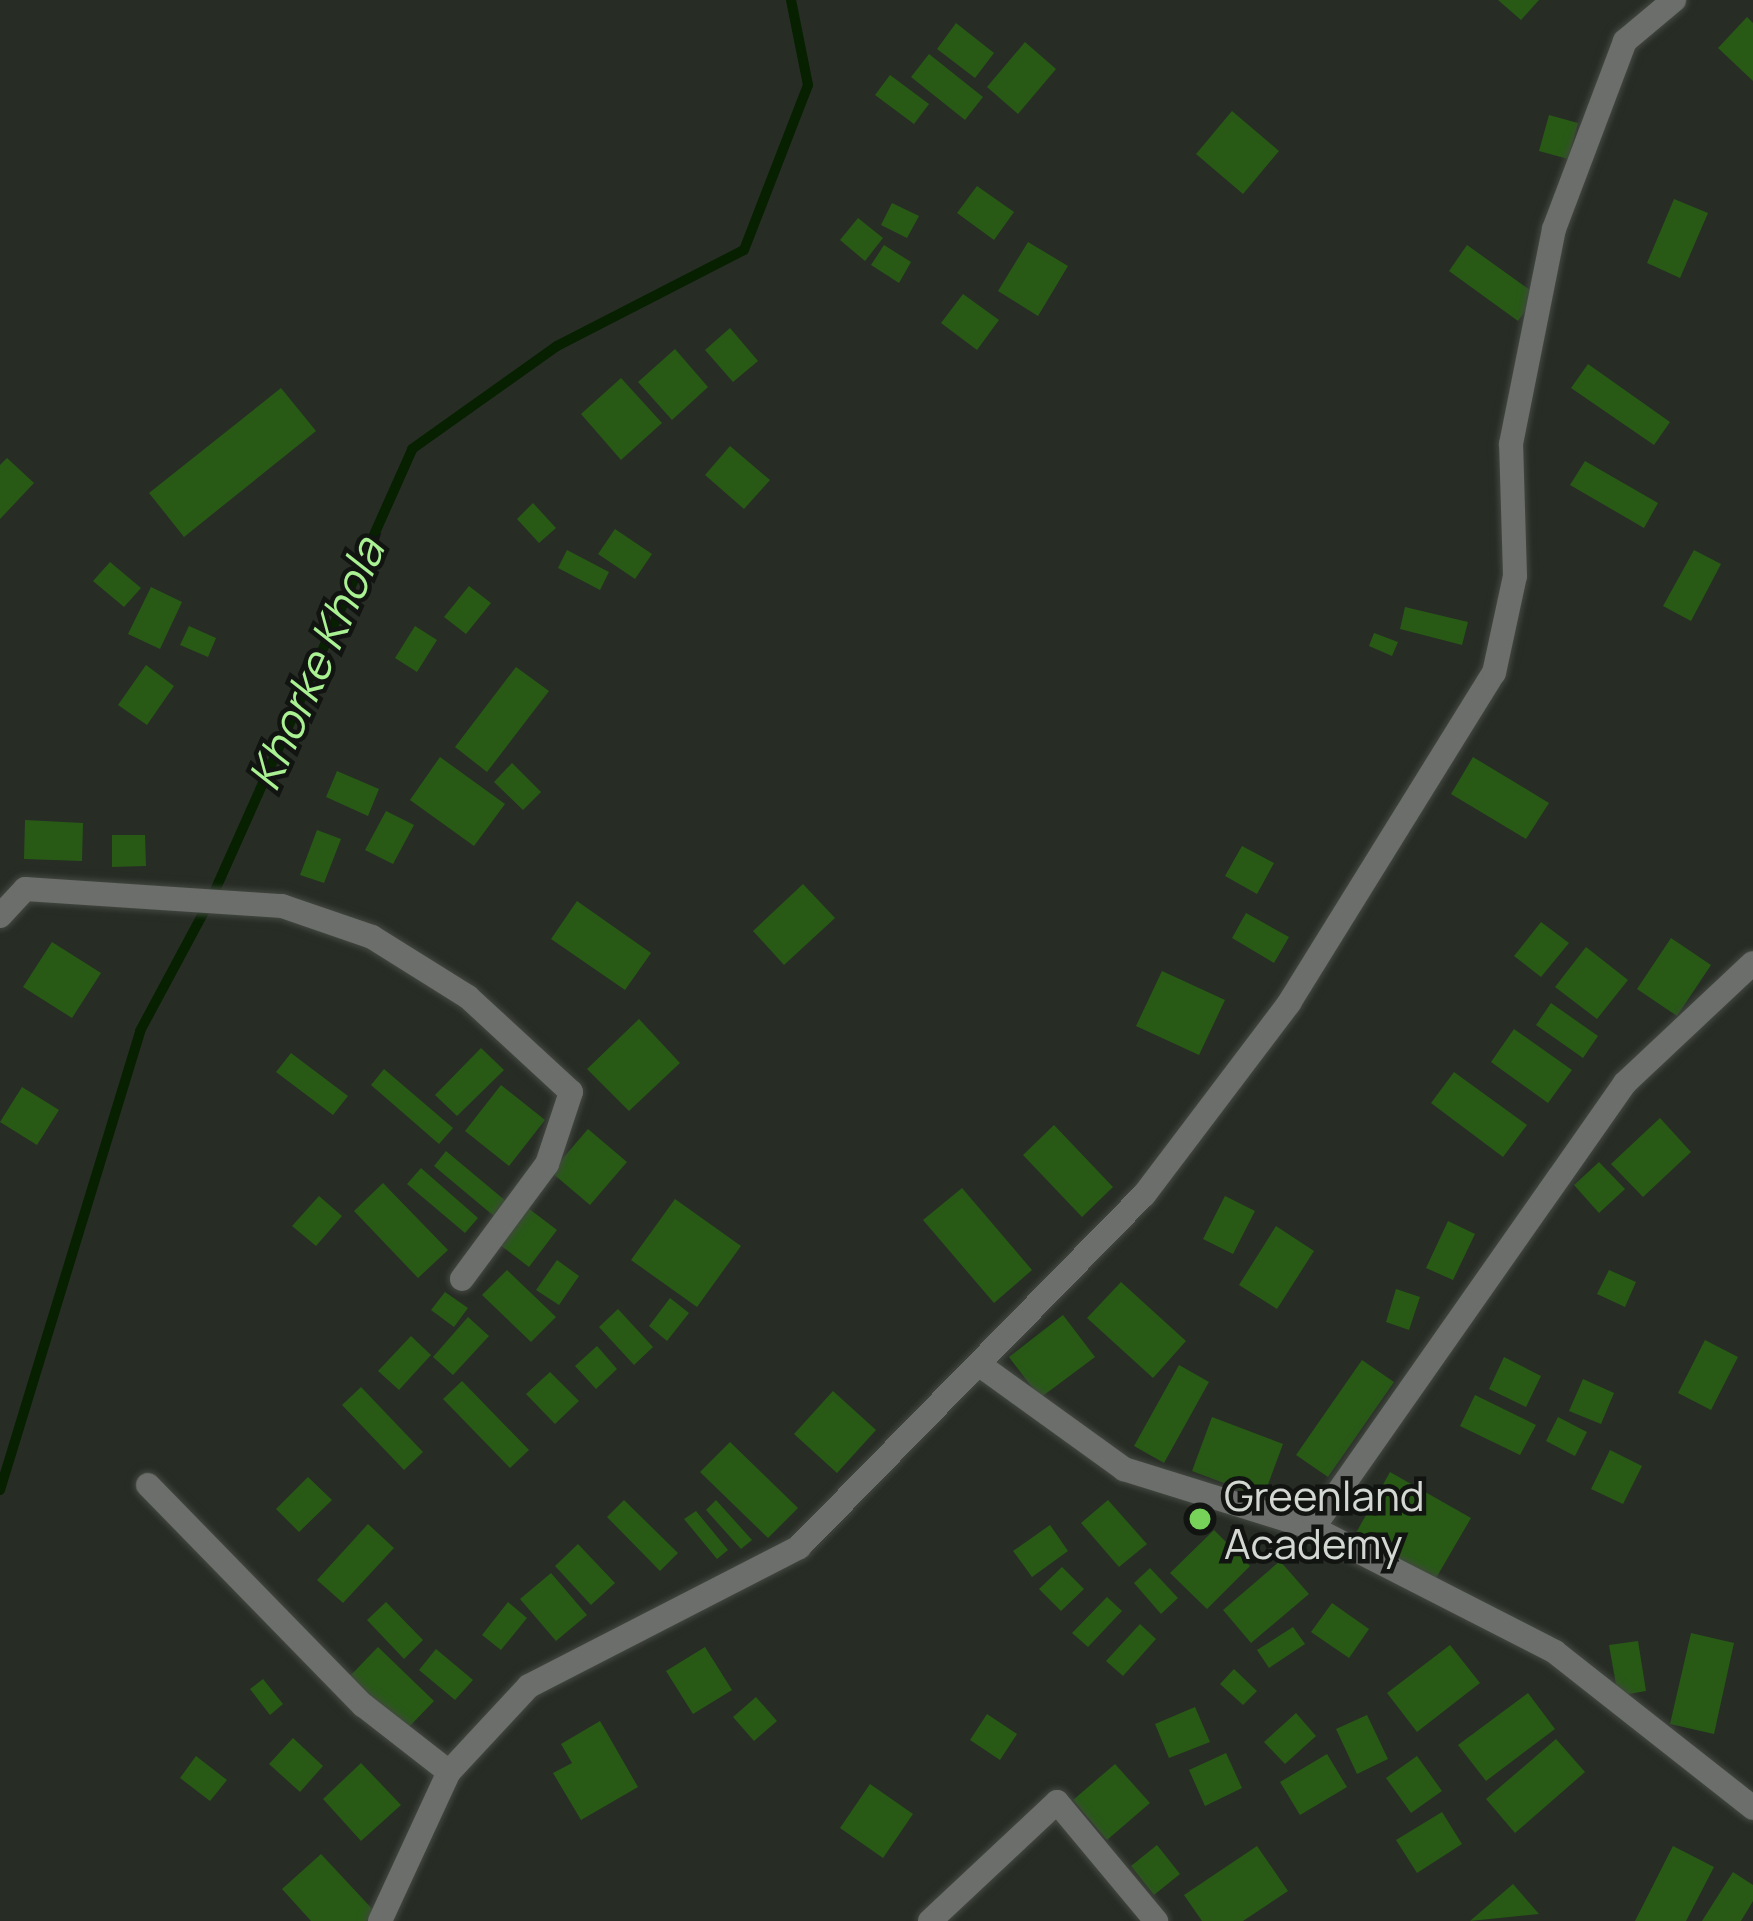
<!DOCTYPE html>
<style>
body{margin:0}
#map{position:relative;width:1753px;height:1921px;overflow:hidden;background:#272c25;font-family:Manrope,sans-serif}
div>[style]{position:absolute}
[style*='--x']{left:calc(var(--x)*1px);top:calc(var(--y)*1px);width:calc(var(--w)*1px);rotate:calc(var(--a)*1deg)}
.stream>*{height:10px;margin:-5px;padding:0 5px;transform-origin:5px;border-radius:5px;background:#062000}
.building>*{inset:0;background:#285a16}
.roads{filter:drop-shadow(0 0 3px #434841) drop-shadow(0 0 3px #434841)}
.street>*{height:24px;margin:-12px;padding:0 12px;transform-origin:12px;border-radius:12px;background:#6b6e6a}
.dots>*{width:33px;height:33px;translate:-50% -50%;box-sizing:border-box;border:6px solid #111411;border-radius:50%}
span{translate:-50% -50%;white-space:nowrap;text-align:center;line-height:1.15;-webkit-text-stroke:9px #111411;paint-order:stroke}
.poi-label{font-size:42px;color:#d4d8d3}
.left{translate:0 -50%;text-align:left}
.water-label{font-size:45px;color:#aaf194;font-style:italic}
</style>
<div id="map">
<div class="stream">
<i style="--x:0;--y:1490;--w:480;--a:-73"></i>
<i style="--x:140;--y:1031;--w:152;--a:-61.8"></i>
<i style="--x:212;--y:897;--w:491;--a:-65.9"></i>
<i style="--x:412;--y:449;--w:178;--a:-35.4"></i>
<i style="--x:557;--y:346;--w:210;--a:-27.2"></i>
<i style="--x:744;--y:250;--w:177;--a:-68.8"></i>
<i style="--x:808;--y:85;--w:87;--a:-101.3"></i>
</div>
<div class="building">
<i style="clip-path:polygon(1498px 0,1539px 0,1521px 20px)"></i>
<i style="clip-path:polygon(1747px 17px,1753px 23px,1753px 81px,1718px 48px)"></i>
<i style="clip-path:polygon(956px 23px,994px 53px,975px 78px,937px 49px)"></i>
<i style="clip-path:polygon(1025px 42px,1056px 69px,1018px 114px,987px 87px)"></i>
<i style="clip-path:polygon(929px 54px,983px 97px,965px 120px,911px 77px)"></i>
<i style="clip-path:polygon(890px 75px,929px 104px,914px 124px,875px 95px)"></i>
<i style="clip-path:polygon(1232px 111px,1279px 151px,1243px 194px,1196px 154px)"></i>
<i style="clip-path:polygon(1549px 115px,1578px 123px,1568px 159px,1539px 151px)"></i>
<i style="clip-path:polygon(977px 186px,1014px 212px,994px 240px,957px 213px)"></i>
<i style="clip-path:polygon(1674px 199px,1708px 213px,1680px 278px,1647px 263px)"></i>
<i style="clip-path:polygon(892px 203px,919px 216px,907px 238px,881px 225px)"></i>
<i style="clip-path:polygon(858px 218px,883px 238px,865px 261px,840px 240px)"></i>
<i style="clip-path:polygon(1028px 242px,1068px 266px,1038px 316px,998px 291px)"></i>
<i style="clip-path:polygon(884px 245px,911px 262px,899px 283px,871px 265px)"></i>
<i style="clip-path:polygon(1467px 245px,1537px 295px,1518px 321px,1449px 271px)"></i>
<i style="clip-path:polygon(963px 294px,999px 320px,977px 350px,941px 323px)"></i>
<i style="clip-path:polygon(730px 328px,758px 361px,733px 382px,705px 350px)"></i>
<i style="clip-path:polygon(675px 349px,708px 387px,672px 420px,638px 382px)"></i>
<i style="clip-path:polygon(1588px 364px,1670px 422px,1654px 445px,1571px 388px)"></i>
<i style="clip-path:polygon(621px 378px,662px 423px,621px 460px,581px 414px)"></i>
<i style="clip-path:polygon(281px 388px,316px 431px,184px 537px,149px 493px)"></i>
<i style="clip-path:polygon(730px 446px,770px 480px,744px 509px,705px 475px)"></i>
<i style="clip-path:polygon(7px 458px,34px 483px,0 519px,0 465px)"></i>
<i style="clip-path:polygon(1585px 461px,1658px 503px,1644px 528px,1570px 485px)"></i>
<i style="clip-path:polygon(533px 503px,556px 528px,539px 543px,517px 519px)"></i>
<i style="clip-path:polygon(615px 529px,652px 554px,635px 579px,598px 554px)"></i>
<i style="clip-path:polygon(567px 550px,609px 572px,600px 590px,558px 568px)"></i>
<i style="clip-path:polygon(1694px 550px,1721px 564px,1691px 621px,1663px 606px)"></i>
<i style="clip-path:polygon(110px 562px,141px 588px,124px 607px,93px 581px)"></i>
<i style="clip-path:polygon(469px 586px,491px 603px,466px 634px,444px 617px)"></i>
<i style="clip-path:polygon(151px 587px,182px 602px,160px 649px,128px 634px)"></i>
<i style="clip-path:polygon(1405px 607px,1468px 622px,1462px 645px,1400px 629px)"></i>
<i style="clip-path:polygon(189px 626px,216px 638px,208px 657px,180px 645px)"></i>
<i style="clip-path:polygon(415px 626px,437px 640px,417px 672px,395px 658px)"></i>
<i style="clip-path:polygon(1374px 633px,1398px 642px,1392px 656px,1369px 646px)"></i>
<i style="clip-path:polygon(146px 665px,174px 686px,147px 725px,118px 705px)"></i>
<i style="clip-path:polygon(516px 667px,549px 691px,487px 772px,455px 747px)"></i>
<i style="clip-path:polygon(440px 757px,505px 804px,474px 846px,410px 800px)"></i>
<i style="clip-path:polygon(1473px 757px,1549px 803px,1526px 839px,1451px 794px)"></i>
<i style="clip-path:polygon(512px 763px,541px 792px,523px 810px,494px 782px)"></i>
<i style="clip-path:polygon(337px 771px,379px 789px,368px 816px,326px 797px)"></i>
<i style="clip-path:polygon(386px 811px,414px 825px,393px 864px,365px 850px)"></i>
<i style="clip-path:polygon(25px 820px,83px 823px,82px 861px,24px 859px)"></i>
<i style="clip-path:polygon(317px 830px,341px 839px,324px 883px,300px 875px)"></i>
<i style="clip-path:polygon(112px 835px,145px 835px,146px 866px,112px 867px)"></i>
<i style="clip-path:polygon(1242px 846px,1274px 863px,1257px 894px,1225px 876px)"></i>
<i style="clip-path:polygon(803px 884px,835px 918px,784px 965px,753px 931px)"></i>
<i style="clip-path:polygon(577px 901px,651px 953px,625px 990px,551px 939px)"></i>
<i style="clip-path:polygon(1246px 913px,1289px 937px,1274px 963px,1232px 938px)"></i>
<i style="clip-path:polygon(1541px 922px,1569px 943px,1541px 977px,1514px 956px)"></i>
<i style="clip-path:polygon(1671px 938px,1711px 965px,1677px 1016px,1637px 989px)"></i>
<i style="clip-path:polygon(52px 942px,101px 973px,72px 1018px,23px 987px)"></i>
<i style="clip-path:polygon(1586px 947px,1628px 980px,1597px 1019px,1555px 987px)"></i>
<i style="clip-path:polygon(1162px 971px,1225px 1000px,1199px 1055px,1136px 1026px)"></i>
<i style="clip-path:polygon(1551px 1003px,1598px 1036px,1583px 1058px,1536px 1025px)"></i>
<i style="clip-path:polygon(639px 1019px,680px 1063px,629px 1111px,587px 1069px)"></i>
<i style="clip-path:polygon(1514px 1029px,1572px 1070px,1548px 1103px,1491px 1062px)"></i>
<i style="clip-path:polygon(481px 1048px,504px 1070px,457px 1116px,435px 1095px)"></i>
<i style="clip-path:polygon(291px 1053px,348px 1096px,333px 1115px,276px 1072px)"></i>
<i style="clip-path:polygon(384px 1069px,453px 1128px,439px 1144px,371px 1085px)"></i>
<i style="clip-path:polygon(1454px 1072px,1527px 1125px,1503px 1157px,1431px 1103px)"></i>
<i style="clip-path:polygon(501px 1085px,545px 1120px,509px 1166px,465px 1131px)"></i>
<i style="clip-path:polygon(22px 1087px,59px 1110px,37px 1145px,0 1122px)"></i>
<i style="clip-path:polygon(1660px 1118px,1691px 1152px,1643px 1197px,1611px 1164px)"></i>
<i style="clip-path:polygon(1054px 1125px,1113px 1187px,1082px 1217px,1023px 1155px)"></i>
<i style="clip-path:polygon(588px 1129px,627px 1162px,590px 1205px,551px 1172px)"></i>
<i style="clip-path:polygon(446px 1151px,507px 1202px,495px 1217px,434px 1166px)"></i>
<i style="clip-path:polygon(1599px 1162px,1625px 1189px,1599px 1213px,1574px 1185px)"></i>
<i style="clip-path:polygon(421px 1168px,478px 1218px,465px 1233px,407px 1184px)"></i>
<i style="clip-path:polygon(383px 1183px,448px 1250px,418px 1278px,354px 1211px)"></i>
<i style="clip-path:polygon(962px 1188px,1032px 1270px,994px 1303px,923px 1220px)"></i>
<i style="clip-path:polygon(319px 1196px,342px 1216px,316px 1246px,292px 1226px)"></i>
<i style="clip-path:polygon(1225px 1196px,1255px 1211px,1233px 1254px,1203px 1239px)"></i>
<i style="clip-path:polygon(675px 1199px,741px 1246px,697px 1307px,631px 1260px)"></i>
<i style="clip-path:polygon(528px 1208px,557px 1230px,529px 1267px,500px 1245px)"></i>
<i style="clip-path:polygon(1448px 1221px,1475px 1234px,1453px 1280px,1426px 1268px)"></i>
<i style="clip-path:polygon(1276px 1226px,1314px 1251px,1277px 1309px,1239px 1285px)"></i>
<i style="clip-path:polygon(557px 1260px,579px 1276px,559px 1305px,536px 1290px)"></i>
<i style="clip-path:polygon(507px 1270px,556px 1317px,531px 1342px,482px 1295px)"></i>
<i style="clip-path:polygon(1609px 1270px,1636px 1282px,1625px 1307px,1597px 1294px)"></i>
<i style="clip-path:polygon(1121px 1282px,1186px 1341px,1153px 1378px,1087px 1318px)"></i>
<i style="clip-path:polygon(1396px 1289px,1420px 1297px,1409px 1330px,1386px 1322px)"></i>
<i style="clip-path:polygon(445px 1292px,468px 1308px,454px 1327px,431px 1310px)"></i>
<i style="clip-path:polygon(670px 1298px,689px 1313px,667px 1341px,649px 1326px)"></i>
<i style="clip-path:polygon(618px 1309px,653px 1347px,634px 1365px,599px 1327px)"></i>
<i style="clip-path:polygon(1063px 1315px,1095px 1357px,1040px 1398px,1009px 1357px)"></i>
<i style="clip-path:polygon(468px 1317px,489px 1336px,453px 1375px,433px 1357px)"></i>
<i style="clip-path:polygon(411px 1336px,431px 1355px,399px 1390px,378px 1371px)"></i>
<i style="clip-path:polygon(1705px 1340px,1738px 1357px,1711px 1410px,1678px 1393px)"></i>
<i style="clip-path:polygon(597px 1346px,617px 1369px,596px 1389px,575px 1366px)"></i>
<i style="clip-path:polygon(1504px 1357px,1541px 1376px,1526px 1407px,1489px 1389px)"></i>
<i style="clip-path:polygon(1362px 1360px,1394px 1382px,1328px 1477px,1296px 1455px)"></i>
<i style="clip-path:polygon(1179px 1365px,1209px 1382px,1164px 1463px,1134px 1446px)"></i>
<i style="clip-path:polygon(550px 1372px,579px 1401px,555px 1424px,526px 1394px)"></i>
<i style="clip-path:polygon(1583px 1379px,1614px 1393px,1601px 1424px,1569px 1411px)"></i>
<i style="clip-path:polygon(462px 1381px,529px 1450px,510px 1468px,443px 1399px)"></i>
<i style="clip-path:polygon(361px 1387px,423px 1452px,404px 1470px,342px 1405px)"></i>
<i style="clip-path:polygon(833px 1391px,876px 1430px,837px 1473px,794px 1434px)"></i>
<i style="clip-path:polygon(1475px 1395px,1536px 1425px,1520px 1455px,1460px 1426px)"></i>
<i style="clip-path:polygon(1212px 1417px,1283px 1444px,1263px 1498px,1192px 1471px)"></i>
<i style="clip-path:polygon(1558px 1417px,1587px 1432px,1575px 1456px,1546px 1441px)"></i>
<i style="clip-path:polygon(730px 1442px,798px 1508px,768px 1538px,700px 1472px)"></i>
<i style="clip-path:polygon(1610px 1450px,1642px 1466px,1623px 1504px,1591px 1489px)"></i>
<i style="clip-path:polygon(1390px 1472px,1471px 1518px,1432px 1585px,1352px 1540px)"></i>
<i style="clip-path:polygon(308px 1477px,332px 1500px,299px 1532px,276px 1509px)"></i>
<i style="clip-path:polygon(624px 1500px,678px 1553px,660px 1571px,607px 1517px)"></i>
<i style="clip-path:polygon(716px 1500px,752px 1540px,741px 1549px,706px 1510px)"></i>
<i style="clip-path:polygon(1108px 1500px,1147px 1544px,1119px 1567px,1081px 1523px)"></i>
<i style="clip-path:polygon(696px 1511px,728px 1550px,717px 1559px,684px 1519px)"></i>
<i style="clip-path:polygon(368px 1524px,394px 1548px,343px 1603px,317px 1580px)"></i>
<i style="clip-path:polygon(1050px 1525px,1068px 1551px,1032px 1577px,1013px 1551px)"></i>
<i style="clip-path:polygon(1214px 1530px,1250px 1566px,1207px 1609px,1170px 1573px)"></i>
<i style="clip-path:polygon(578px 1544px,615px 1583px,591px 1605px,555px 1566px)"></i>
<i style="clip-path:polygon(1280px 1561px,1309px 1594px,1251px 1643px,1223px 1610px)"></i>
<i style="clip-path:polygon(1062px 1567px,1084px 1589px,1061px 1611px,1039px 1589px)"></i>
<i style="clip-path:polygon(1150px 1568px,1178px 1598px,1161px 1614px,1134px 1583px)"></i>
<i style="clip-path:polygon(551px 1573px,587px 1615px,556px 1641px,520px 1599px)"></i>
<i style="clip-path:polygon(1107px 1597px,1122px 1611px,1088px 1647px,1072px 1633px)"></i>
<i style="clip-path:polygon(386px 1602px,423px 1640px,404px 1659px,367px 1620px)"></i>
<i style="clip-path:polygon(508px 1602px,527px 1618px,501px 1650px,482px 1635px)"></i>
<i style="clip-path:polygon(1332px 1603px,1369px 1629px,1349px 1658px,1311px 1632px)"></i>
<i style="clip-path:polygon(1140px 1624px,1156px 1639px,1123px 1676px,1106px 1661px)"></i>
<i style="clip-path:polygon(1293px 1627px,1305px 1644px,1269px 1668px,1257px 1650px)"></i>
<i style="clip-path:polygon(1691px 1633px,1734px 1643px,1714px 1734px,1670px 1724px)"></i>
<i style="clip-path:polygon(1638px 1641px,1646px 1691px,1618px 1696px,1609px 1645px)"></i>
<i style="clip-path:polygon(1450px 1645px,1480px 1683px,1417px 1732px,1387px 1693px)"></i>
<i style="clip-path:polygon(378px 1647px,434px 1701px,405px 1731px,349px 1677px)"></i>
<i style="clip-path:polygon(705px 1647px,732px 1690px,693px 1714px,666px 1671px)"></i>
<i style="clip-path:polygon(436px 1649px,473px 1680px,455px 1700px,419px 1670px)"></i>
<i style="clip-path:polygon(1234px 1669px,1257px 1691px,1243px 1705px,1220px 1684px)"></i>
<i style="clip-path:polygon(263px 1679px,283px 1704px,270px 1715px,250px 1689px)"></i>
<i style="clip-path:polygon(1528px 1693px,1555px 1729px,1486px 1781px,1458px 1745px)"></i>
<i style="clip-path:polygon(756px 1697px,777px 1721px,754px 1741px,733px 1717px)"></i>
<i style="clip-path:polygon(1195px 1707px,1210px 1742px,1169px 1758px,1155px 1724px)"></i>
<i style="clip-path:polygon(1296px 1713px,1316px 1736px,1285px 1764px,1264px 1742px)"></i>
<i style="clip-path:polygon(987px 1714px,1017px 1734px,1000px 1760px,970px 1740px)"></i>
<i style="clip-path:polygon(1367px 1715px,1388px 1759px,1357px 1774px,1336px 1729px)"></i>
<i style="clip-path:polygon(600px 1721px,638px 1787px,581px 1820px,553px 1773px,572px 1763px,561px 1744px)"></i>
<i style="clip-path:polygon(293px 1738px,323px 1766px,300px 1792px,269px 1764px)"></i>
<i style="clip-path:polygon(1556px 1739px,1585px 1772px,1515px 1833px,1486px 1799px)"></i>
<i style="clip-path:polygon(1226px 1753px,1242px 1788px,1205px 1806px,1189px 1770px)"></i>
<i style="clip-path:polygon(1327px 1754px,1347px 1787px,1300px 1815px,1280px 1782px)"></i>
<i style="clip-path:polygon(196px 1756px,227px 1780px,210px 1801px,180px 1778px)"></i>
<i style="clip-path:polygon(1417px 1756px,1442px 1791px,1411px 1813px,1386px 1778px)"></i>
<i style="clip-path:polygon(361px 1763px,401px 1805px,361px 1841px,323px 1799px)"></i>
<i style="clip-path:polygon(1115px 1764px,1150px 1803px,1107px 1840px,1073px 1800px)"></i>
<i style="clip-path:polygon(870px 1784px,913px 1814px,883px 1858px,840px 1828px)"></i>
<i style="clip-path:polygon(1442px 1812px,1462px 1844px,1417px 1873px,1396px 1840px)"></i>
<i style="clip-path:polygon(1157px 1845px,1180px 1874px,1154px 1895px,1131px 1866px)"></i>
<i style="clip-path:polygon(1257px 1846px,1288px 1891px,1243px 1921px,1202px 1921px,1184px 1895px)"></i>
<i style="clip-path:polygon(1673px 1846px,1714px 1867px,1686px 1921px,1635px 1921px)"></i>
<i style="clip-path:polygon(321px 1854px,376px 1913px,367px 1921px,311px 1921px,282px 1889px)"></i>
<i style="clip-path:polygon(1733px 1872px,1753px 1885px,1753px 1901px,1741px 1921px,1702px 1921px)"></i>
<i style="clip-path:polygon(1513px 1884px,1539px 1914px,1470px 1921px)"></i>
</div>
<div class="roads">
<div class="street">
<i style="--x:0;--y:916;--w:37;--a:-47"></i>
<i style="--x:25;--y:889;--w:258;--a:3.8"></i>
<i style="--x:282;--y:906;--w:95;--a:19"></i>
<i style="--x:372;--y:937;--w:113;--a:32"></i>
<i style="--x:468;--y:997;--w:140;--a:42.7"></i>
<i style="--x:571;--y:1092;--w:76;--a:108.4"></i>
<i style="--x:547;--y:1164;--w:143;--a:126.5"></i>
<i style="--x:984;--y:1368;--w:173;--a:35.8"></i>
<i style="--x:1124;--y:1469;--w:198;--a:17.3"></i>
<i style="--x:1313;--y:1528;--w:272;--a:27.1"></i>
<i style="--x:1555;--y:1652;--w:252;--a:38.2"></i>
<i style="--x:148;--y:1485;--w:308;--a:45.7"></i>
<i style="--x:363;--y:1705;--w:109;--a:37.9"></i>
<i style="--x:1313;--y:1528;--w:543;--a:-54.96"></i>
<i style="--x:1625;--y:1083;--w:175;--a:-43.2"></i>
<i style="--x:380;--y:1921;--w:164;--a:-65.2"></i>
<i style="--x:449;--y:1772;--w:117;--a:-47.1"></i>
<i style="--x:529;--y:1686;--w:304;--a:-27.2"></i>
<i style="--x:799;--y:1547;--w:493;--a:-45.6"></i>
<i style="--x:1144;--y:1195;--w:241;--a:-52.9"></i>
<i style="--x:1289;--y:1003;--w:388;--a:-58.2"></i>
<i style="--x:1494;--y:673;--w:99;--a:-77.8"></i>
<i style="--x:1515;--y:576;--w:132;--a:-91.7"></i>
<i style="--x:1511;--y:444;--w:219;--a:-78.7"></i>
<i style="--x:1554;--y:229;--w:201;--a:-69.3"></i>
<i style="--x:1625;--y:41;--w:64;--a:-39.9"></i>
<i style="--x:930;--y:1921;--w:174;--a:-43.1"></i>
<i style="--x:1057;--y:1802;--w:155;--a:50.2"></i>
</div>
</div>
<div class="dots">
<i style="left:1200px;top:1519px;background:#77d259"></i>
</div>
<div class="poi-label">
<span class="left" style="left:1224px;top:1519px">Greenland<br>Academy</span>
</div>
<div class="water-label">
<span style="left:316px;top:664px;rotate:-66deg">Khorke Khola</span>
</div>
</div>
